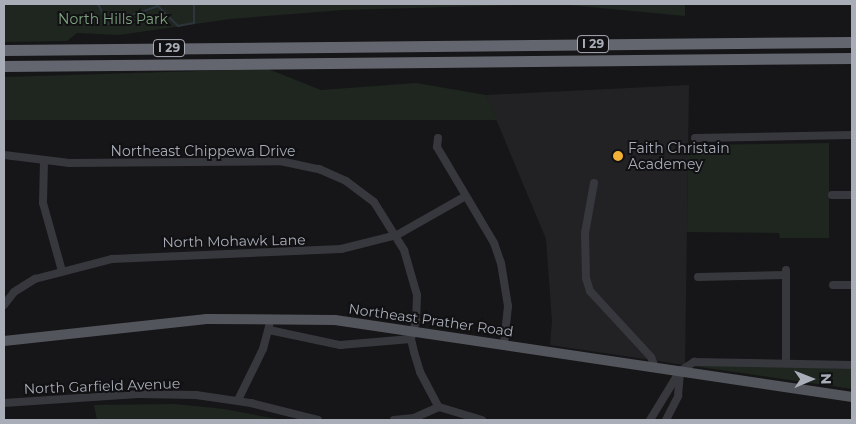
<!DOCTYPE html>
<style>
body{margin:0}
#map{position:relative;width:856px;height:424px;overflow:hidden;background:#161618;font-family:Montserrat,sans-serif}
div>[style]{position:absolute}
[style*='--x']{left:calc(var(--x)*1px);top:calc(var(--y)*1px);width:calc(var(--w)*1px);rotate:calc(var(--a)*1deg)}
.built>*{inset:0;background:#222225}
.green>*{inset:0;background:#1e261f}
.stream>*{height:2px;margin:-1px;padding:0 1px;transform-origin:1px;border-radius:1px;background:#2c353c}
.minor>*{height:8px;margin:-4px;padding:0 4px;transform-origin:4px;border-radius:4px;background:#37383d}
.major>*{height:10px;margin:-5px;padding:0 5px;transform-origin:5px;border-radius:5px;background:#53555c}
.highway>*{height:11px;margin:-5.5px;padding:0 5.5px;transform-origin:5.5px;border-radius:5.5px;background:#63666e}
.dots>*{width:14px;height:14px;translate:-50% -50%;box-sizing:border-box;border:2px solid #111113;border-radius:50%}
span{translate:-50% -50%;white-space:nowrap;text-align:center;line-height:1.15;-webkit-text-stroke:4px #111113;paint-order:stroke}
.shield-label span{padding:1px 4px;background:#111113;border:1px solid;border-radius:4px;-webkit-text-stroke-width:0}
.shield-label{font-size:12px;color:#a8adb8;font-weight:700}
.park-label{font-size:14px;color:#7fa381}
.poi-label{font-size:14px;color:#a8adb8}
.left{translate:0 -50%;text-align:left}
.street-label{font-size:14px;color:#a8adb8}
.frame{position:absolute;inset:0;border:5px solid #a8adb8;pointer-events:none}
.north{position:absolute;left:786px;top:354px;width:50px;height:50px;-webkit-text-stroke:4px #111113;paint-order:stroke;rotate:89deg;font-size:14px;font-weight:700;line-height:20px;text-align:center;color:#a8adb8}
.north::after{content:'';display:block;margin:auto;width:18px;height:22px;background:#a8adb8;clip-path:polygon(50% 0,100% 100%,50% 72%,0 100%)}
</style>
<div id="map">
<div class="built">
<i style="clip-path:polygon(689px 85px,685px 365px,550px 345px,552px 321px,546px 239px,486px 95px)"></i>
</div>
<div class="green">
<i style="clip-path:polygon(4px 4px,685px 4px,685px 16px,558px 4px,343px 10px,230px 19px,119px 35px,77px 33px,67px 41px,4px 42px)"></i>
<i style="clip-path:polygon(268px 69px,321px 90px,416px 83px,486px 95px,497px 120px,4px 120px,4px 77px)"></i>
<i style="clip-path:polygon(829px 143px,829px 238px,780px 238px,779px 233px,687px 232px,688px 145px)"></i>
<i style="clip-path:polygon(710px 364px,852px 369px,852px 389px,693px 366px)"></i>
<i style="clip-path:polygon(175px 404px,224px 409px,282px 420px,97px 420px,94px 405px)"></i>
</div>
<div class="stream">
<i style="--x:98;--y:4;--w:22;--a:63"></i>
<i style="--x:108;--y:24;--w:53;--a:-19.8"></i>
<i style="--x:158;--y:6;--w:28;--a:45"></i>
<i style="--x:178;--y:26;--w:16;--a:-11"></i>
<i style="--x:194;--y:23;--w:19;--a:-90"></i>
</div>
<div class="minor">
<i style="--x:438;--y:138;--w:9;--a:96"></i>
<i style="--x:437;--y:147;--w:112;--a:59.3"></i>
<i style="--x:494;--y:243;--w:21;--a:71"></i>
<i style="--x:501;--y:263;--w:44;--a:80.8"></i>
<i style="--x:508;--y:306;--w:37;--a:96"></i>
<i style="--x:695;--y:138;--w:157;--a:-1.1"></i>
<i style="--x:4;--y:155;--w:66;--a:6.9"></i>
<i style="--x:70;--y:163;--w:210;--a:-0.5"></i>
<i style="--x:280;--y:161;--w:40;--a:12"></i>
<i style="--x:319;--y:169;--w:30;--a:24"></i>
<i style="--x:346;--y:181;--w:35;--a:37"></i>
<i style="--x:374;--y:202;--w:57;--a:58"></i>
<i style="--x:404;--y:250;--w:47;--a:73.9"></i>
<i style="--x:417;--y:295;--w:26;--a:92"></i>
<i style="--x:416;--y:321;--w:19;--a:106"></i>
<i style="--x:411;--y:339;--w:13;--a:77"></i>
<i style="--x:414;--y:352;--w:21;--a:73"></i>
<i style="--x:420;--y:372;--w:40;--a:62"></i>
<i style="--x:44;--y:161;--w:42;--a:91.4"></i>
<i style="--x:43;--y:203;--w:71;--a:74.4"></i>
<i style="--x:594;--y:183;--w:51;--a:100.2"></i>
<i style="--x:585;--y:233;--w:45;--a:88.7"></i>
<i style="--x:586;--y:278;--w:14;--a:73"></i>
<i style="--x:590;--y:291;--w:90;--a:47.3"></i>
<i style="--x:651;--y:357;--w:11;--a:68"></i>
<i style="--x:832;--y:195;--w:20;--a:0"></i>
<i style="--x:786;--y:270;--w:93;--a:90"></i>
<i style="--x:698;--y:277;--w:88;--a:-1.3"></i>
<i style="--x:833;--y:285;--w:19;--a:0"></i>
<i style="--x:4;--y:305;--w:16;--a:-52"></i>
<i style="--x:14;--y:292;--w:25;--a:-32"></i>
<i style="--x:35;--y:279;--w:80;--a:-14.6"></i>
<i style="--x:112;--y:259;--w:229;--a:-2.5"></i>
<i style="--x:341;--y:249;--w:58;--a:-14"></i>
<i style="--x:397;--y:235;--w:79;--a:-29.5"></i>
<i style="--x:269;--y:330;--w:73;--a:11.9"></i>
<i style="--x:340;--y:345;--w:71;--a:-4.8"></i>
<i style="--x:238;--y:400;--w:57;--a:-63.9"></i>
<i style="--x:263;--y:349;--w:24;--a:-75"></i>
<i style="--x:4;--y:403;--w:134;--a:-3.8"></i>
<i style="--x:138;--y:394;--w:58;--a:1"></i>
<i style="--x:196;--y:395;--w:56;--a:8.3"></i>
<i style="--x:251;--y:403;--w:69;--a:14.2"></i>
<i style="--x:394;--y:420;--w:20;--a:-6"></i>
<i style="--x:414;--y:418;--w:27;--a:-24"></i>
<i style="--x:439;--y:407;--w:45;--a:16.8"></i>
<i style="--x:650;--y:420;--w:57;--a:-58.5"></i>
<i style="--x:680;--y:371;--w:17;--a:-33"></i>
<i style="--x:694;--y:362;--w:158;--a:1.1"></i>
<i style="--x:666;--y:420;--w:27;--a:-63"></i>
<i style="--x:678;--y:396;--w:23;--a:-85"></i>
</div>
<div class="major">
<i style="--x:4;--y:341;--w:204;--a:-6.2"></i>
<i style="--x:207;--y:319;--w:128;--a:0.4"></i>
<i style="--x:335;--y:320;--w:523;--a:8.47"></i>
</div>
<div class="highway">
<i style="--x:4;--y:50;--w:848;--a:-0.54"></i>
<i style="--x:4;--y:66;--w:848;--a:-0.54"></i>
</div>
<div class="dots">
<i style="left:618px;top:156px;background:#f2b134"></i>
</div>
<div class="shield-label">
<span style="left:593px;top:44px">I 29</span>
<span style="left:169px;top:48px">I 29</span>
</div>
<div class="park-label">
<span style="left:113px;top:19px">North Hills Park</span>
</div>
<div class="poi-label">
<span class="left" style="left:628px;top:156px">Faith Christain<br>Academey</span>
</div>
<div class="street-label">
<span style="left:203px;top:151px">Northeast Chippewa Drive</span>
<span style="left:234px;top:241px;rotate:-1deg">North Mohawk Lane</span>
<span style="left:431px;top:320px;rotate:8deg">Northeast Prather Road</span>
<span style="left:102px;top:386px;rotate:-2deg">North Garfield Avenue</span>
</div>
<div class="frame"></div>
<div class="north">N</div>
</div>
